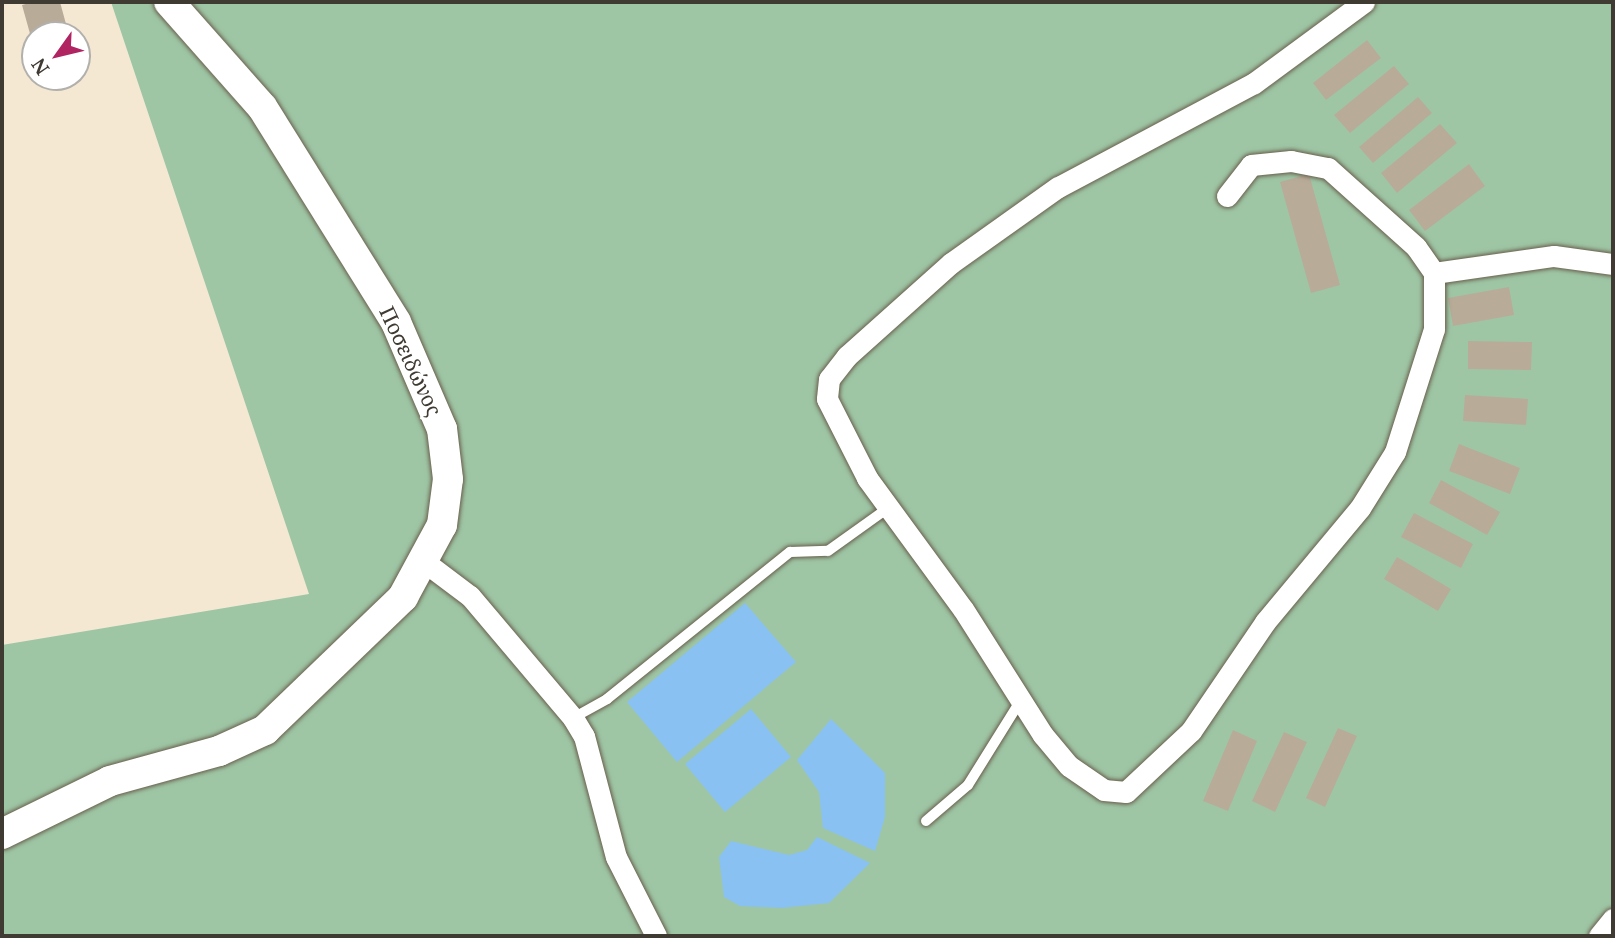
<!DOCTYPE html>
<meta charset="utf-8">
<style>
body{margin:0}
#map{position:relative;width:1615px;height:938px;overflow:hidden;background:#f4e8d3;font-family:"Noto Serif",serif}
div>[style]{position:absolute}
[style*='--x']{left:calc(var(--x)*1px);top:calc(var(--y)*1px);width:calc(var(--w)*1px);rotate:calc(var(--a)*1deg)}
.green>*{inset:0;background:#9ec6a5}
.water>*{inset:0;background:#88c1f2}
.building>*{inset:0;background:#b8ac98}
.roads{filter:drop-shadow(0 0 2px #6a5f4d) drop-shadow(0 0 2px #6a5f4d)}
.lane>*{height:10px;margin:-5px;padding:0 5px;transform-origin:5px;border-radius:5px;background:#fff}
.street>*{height:21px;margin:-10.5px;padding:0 10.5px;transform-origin:10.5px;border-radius:10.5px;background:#fff}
.secondary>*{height:30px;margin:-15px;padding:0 15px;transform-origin:15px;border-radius:15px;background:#fff}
span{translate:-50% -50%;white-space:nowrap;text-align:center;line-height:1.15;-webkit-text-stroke:6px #fff;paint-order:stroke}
.street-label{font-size:21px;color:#3f3a32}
.frame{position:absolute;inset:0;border:4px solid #3f3a32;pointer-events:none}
.north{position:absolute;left:21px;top:21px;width:70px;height:70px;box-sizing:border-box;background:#fff;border:2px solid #b2b0ad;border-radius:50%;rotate:236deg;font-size:19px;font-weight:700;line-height:28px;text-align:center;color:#3f3a32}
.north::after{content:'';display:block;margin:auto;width:24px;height:32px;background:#b02461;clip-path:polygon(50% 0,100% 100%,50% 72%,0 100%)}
</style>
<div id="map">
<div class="green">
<i style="clip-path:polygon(111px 2px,1613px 2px,1613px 936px,2px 936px,2px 645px,309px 594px)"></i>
</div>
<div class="water">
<i style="clip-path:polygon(745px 603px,796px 662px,677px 762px,627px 702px)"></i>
<i style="clip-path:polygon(751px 709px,791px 757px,725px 812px,685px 764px)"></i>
<i style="clip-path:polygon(831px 719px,885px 773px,885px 817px,875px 851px,823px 828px,819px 792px,797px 760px)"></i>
<i style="clip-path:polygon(817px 837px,870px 863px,829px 903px,781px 908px,740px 906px,724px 897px,719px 857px,731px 841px,789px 855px,807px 850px)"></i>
</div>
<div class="building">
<i style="clip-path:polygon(33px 2px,60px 2px,69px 35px,35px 35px,34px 48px,22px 5px)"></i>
<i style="clip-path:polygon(1367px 40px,1381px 58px,1326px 100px,1313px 83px)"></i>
<i style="clip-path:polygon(1394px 66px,1409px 84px,1350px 133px,1334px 115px)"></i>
<i style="clip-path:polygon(1418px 97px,1432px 113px,1373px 163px,1359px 147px)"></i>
<i style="clip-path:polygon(1440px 124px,1457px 143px,1397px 193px,1381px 173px)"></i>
<i style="clip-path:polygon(1469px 164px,1485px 186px,1425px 231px,1409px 210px)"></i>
<i style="clip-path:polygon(1309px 174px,1340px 285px,1311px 293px,1280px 182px)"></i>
<i style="clip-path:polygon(1509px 287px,1514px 315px,1453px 326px,1448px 298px)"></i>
<i style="clip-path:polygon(1468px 341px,1532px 342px,1531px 370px,1468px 369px)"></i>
<i style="clip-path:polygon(1465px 395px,1528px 399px,1526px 425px,1463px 421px)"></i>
<i style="clip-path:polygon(1459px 444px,1520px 468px,1510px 494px,1449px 471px)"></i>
<i style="clip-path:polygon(1441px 480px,1500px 512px,1487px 535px,1429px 503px)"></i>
<i style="clip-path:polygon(1414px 513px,1473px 544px,1461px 568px,1401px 537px)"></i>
<i style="clip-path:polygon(1397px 557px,1451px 589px,1438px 611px,1384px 579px)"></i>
<i style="clip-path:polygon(1338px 728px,1357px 736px,1325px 807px,1306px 798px)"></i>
<i style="clip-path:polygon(1233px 730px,1257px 741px,1228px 811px,1203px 801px)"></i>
<i style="clip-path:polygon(1284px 732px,1307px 742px,1275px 812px,1252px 801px)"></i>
</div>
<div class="roads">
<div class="lane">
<i style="--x:573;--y:718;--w:39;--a:-29"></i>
<i style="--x:607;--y:699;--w:235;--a:-38.8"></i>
<i style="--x:790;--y:552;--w:38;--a:-2"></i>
<i style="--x:828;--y:551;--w:74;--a:-35.6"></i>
<i style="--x:926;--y:821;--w:55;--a:-40.6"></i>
<i style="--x:968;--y:785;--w:100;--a:-58.1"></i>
</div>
<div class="street">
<i style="--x:1364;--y:2;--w:137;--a:143.6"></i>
<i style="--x:1254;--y:83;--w:222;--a:152"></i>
<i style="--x:1058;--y:187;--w:131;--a:144.6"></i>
<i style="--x:951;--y:263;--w:140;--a:138.2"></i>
<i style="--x:847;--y:356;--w:29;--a:128"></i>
<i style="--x:829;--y:379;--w:20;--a:96"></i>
<i style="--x:827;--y:399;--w:89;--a:63.1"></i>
<i style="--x:867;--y:478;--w:162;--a:53.8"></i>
<i style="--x:963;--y:609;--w:149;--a:57.6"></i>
<i style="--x:1043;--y:735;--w:40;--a:50"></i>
<i style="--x:1069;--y:766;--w:42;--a:34.4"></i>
<i style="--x:1104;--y:790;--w:22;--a:5"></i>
<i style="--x:1126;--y:792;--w:89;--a:-43.2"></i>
<i style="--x:1191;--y:731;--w:132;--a:-55.8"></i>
<i style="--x:1265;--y:622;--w:148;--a:-50.2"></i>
<i style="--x:1360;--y:508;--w:66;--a:-58"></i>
<i style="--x:1395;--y:452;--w:129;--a:-72.4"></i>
<i style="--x:1434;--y:329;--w:56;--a:-90"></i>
<i style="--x:1227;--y:196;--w:39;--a:-52"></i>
<i style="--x:1251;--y:165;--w:40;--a:-5.7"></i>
<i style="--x:1291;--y:161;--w:38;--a:11"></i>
<i style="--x:1328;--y:168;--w:118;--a:41.9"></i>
<i style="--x:1416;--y:247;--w:32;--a:55"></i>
<i style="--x:1434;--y:273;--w:121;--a:-8.1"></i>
<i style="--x:1554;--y:256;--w:60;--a:7.7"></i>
<i style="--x:426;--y:563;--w:55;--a:36.9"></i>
<i style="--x:470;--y:596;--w:160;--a:49.8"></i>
<i style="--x:573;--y:718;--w:21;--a:59"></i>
<i style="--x:584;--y:736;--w:125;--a:75.2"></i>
<i style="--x:616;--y:857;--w:89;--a:63.1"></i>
<i style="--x:1599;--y:936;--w:22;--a:-51"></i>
</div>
<div class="secondary">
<i style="--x:2;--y:834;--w:120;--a:-26.1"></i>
<i style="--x:110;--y:781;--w:113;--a:-15.4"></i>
<i style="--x:219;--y:751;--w:51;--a:-24.5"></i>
<i style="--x:265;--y:730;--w:192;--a:-43.9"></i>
<i style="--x:403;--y:597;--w:82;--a:-61.6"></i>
<i style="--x:442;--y:525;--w:46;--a:-82.6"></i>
<i style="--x:448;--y:479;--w:50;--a:-96.8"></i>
<i style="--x:442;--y:429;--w:116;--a:-113.3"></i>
<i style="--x:396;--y:322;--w:253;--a:-121.9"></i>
<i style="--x:262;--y:107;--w:140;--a:-131.5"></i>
</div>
</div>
<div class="street-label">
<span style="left:411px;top:361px;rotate:65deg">Ποσειδώνος</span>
</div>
<div class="frame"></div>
<div class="north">N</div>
</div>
